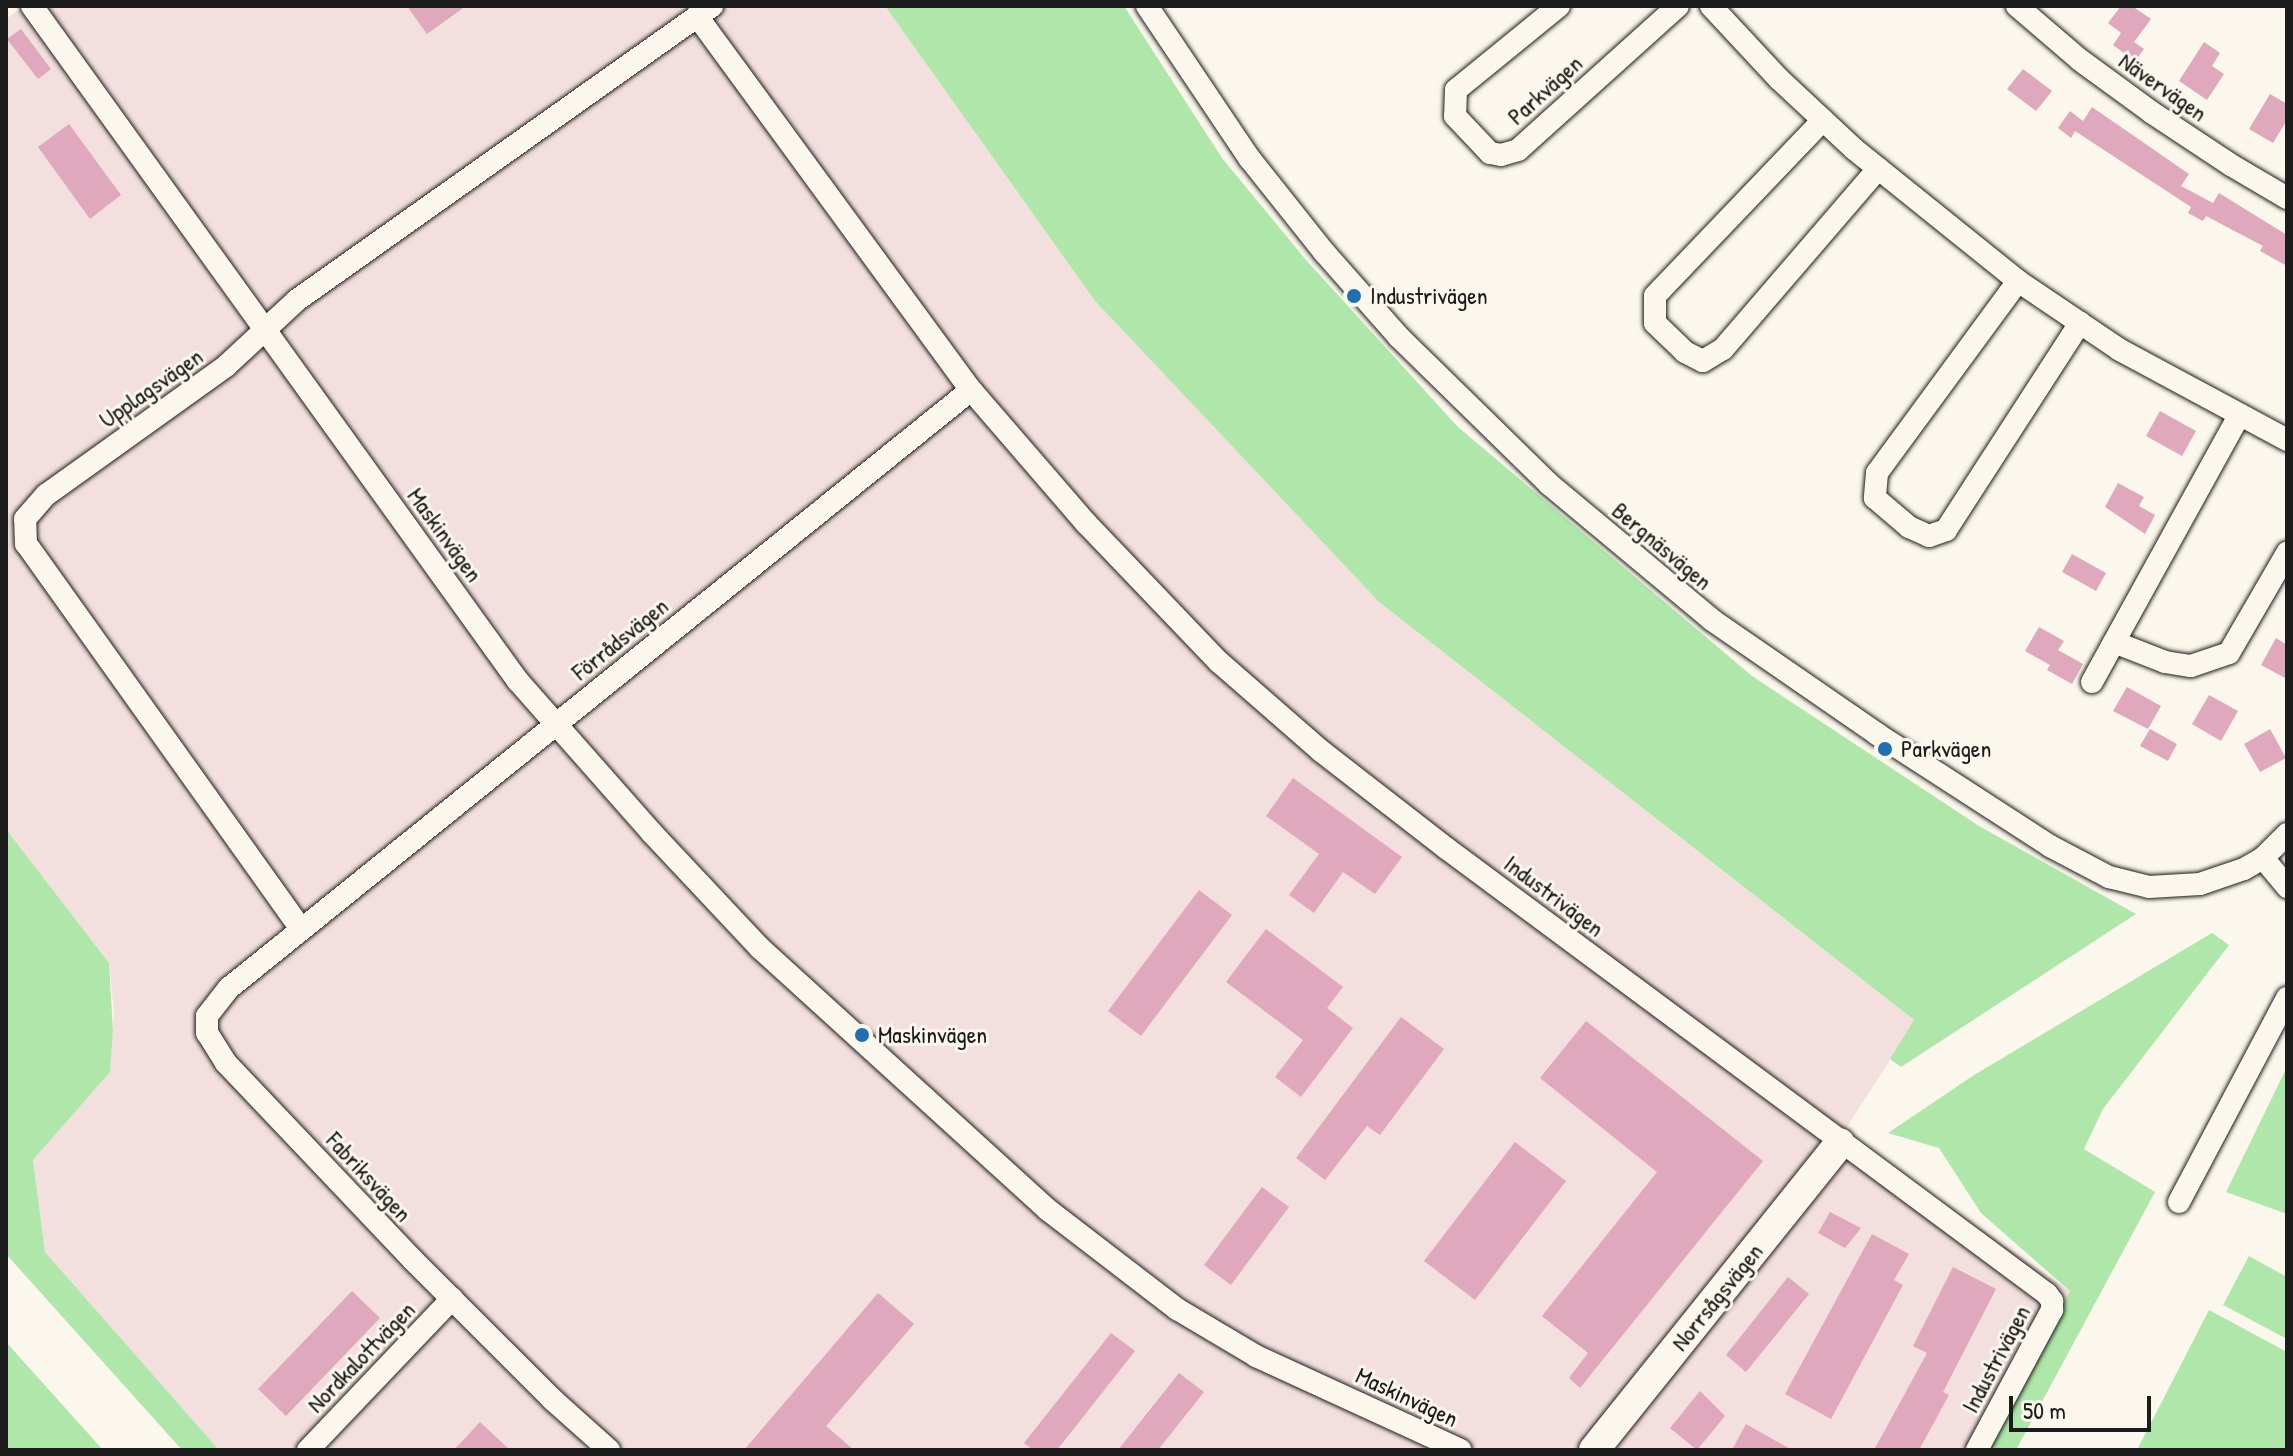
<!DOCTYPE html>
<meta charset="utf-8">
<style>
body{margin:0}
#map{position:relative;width:2293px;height:1456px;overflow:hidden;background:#fbf7ec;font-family:"Patrick Hand",sans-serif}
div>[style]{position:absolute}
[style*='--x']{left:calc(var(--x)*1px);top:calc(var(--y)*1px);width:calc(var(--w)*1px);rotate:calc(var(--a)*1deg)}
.built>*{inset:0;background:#f3dfde}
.green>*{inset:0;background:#afe7aa}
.building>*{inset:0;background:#dfa8bc}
.roads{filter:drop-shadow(0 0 2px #1c1c1c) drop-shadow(0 0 2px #1c1c1c)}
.street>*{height:22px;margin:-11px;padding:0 11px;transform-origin:11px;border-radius:11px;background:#fbf7ec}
.secondary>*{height:30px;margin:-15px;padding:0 15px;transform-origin:15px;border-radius:15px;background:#fbf7ec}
.dots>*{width:22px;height:22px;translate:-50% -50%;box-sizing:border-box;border:4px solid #fbf7ec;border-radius:50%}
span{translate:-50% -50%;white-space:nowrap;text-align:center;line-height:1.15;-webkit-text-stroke:6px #fbf7ec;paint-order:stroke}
.street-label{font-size:24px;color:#1c1c1c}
.poi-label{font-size:24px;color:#1c1c1c}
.left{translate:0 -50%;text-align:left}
.frame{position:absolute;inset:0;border:8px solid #1c1c1c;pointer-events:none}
.scale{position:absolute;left:2009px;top:1396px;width:142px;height:36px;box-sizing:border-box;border:4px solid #1c1c1c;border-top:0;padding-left:10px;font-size:24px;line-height:28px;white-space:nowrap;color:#1c1c1c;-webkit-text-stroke:6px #fbf7ec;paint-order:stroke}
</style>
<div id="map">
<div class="built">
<i style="clip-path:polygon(24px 6px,885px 6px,1095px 301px,1379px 602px,1915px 1021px,1843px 1133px,2070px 1291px,1989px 1450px,219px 1450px,45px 1252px,33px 1160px,110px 1072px,114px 1014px,109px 963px,6px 829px,6px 19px)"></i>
</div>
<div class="green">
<i style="clip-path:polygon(885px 6px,1124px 6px,1222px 158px,1306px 260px,1458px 427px,1752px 676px,1979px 826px,2136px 914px,1901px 1067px,1890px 1059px,1914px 1020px,1379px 602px,1095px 301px)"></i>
<i style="clip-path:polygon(6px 829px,109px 963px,113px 1030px,110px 1072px,33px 1160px,45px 1252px,219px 1450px,182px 1450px,6px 1254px)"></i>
<i style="clip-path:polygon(2212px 933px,2229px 945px,2103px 1109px,2084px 1149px,2155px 1192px,2016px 1450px,1989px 1450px,2070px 1291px,1981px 1213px,1939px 1148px,1888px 1133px,1974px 1075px)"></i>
<i style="clip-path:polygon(2287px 1067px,2287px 1214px,2226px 1192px)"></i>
<i style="clip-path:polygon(2249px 1256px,2287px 1277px,2287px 1339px,2223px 1305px)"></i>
<i style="clip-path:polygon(2209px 1310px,2287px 1352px,2287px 1450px,2137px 1450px)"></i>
<i style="clip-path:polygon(6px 1342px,103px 1450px,6px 1450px)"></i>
</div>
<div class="building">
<i style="clip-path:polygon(407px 6px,466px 6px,427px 34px)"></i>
<i style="clip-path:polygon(2121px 6px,2132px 6px,2151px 19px,2134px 42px,2144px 49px,2135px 61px,2113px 45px,2121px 33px,2108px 23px)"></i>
<i style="clip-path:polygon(21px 29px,51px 69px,38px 79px,7px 39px)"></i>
<i style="clip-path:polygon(2204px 42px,2220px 53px,2212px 66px,2224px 74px,2207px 100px,2179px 81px)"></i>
<i style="clip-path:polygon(2023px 69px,2052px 91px,2036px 111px,2007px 89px)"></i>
<i style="clip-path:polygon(2270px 94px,2287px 104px,2287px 120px,2273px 143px,2249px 129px)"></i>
<i style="clip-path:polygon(2092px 107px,2189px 174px,2181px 186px,2213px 203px,2219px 193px,2287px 235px,2287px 266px,2260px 251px,2263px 246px,2206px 216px,2211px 208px,2203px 221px,2188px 213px,2191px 207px,2075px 131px,2071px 138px,2058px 128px,2070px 111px,2083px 121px)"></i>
<i style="clip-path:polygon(69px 124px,121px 195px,90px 219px,38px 147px)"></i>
<i style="clip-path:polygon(2160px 411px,2196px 431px,2182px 456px,2146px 436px)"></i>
<i style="clip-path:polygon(2118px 483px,2144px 497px,2139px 506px,2155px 515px,2145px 534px,2105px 507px)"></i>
<i style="clip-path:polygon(2072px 554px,2106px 573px,2096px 591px,2062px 572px)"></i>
<i style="clip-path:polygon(2039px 627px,2064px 641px,2058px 650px,2083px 664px,2072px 684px,2047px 670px,2050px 665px,2025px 651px)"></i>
<i style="clip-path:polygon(2276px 638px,2287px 645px,2287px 679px,2261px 665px)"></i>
<i style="clip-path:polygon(2127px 687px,2161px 706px,2148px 729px,2113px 711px)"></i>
<i style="clip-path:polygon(2209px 695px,2238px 711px,2221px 741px,2192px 724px)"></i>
<i style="clip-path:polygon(2150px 729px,2177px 744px,2168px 761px,2140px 746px)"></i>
<i style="clip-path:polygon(2270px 729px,2286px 758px,2260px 772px,2244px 744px)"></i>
<i style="clip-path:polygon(1293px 778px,1402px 857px,1375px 894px,1343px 872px,1314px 913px,1289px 895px,1319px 854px,1266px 816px)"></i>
<i style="clip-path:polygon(1199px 890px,1232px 915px,1141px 1036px,1108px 1011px)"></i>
<i style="clip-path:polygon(1266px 929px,1343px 987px,1327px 1008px,1353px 1028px,1301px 1097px,1275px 1077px,1303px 1040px,1226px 982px)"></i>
<i style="clip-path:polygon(1401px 1017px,1444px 1049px,1380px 1135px,1367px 1126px,1325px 1180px,1296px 1158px)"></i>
<i style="clip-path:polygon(1586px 1021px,1763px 1161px,1580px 1388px,1569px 1378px,1588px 1353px,1542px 1316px,1657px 1172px,1540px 1078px)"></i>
<i style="clip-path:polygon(1515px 1142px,1566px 1181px,1475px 1300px,1424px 1261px)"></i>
<i style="clip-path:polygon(1262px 1187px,1289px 1207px,1231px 1285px,1204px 1265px)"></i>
<i style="clip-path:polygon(1830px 1212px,1861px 1228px,1845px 1248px,1818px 1233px)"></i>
<i style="clip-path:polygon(1872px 1234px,1909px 1254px,1894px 1280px,1903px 1285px,1831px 1419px,1785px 1394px)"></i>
<i style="clip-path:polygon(1953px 1267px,1996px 1289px,1943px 1392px,1949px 1395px,1919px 1450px,1874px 1450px,1927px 1353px,1913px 1346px)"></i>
<i style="clip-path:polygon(1788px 1277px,1809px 1294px,1746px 1372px,1726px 1355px)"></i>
<i style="clip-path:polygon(352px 1291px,380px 1318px,286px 1416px,258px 1389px)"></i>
<i style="clip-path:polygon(878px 1293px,914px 1324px,826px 1426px,854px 1450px,744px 1450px)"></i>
<i style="clip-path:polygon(1111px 1333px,1135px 1351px,1057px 1450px,1033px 1450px,1024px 1443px)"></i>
<i style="clip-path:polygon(1179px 1373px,1204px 1392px,1158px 1450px,1118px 1450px)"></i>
<i style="clip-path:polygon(1700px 1391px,1725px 1416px,1697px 1450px,1670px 1428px)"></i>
<i style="clip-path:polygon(480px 1422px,510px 1450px,454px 1450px)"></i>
<i style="clip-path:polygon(1746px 1424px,1792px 1450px,1732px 1450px)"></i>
</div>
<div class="roads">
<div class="street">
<i style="--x:32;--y:6;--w:832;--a:54.25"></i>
<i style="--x:518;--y:681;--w:203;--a:48.6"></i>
<i style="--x:652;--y:833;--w:158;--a:46.8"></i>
<i style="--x:760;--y:948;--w:389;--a:42.3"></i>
<i style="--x:1048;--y:1210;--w:163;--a:37.5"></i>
<i style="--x:1177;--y:1309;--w:92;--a:30.7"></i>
<i style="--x:1256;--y:1356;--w:225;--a:24.7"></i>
<i style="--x:1147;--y:6;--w:184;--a:56.1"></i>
<i style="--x:1250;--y:159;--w:119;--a:51.5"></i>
<i style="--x:1324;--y:252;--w:113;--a:48.6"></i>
<i style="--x:1399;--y:337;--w:210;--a:44.4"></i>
<i style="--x:1549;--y:484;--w:212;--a:39.8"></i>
<i style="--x:1712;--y:620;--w:201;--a:34.6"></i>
<i style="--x:1877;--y:734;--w:206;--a:32.9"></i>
<i style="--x:2050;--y:846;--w:67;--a:27.7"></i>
<i style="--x:2109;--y:877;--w:41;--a:14"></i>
<i style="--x:2149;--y:887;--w:51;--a:-3.4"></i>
<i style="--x:2200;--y:884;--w:46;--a:-18.8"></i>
<i style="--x:2244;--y:869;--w:22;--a:-30"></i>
<i style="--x:2263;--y:858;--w:34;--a:-45"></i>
<i style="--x:1559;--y:6;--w:133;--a:140.8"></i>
<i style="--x:1456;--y:90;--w:26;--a:92"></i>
<i style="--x:1455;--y:116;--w:51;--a:46.6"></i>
<i style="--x:1490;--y:153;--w:11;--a:10"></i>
<i style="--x:1501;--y:155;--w:18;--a:-16"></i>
<i style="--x:1518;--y:150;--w:215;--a:-42"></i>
<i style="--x:1711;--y:6;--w:100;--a:47"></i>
<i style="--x:1779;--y:79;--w:103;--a:43"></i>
<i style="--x:1854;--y:149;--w:211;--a:38.8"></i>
<i style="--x:2018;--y:281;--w:123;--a:34.1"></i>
<i style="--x:2120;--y:350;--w:190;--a:28.3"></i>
<i style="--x:2017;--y:6;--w:83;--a:40.6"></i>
<i style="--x:2080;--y:60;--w:88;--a:36.2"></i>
<i style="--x:2151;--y:112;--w:96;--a:33.5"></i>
<i style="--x:2231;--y:165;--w:65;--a:30.5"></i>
<i style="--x:697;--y:16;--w:464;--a:53.8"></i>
<i style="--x:971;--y:390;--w:176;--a:49.2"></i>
<i style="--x:1086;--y:523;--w:192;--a:46.3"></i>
<i style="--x:1219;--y:662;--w:135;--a:41.1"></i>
<i style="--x:1321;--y:751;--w:158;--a:37.8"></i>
<i style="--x:1446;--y:848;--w:748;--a:36.58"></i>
<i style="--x:2047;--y:1294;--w:9;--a:54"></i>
<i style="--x:2052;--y:1301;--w:9;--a:90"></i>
<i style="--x:2052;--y:1310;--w:159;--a:118.2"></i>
<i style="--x:1823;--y:120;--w:243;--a:133.7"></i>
<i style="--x:1655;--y:296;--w:27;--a:90"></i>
<i style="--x:1655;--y:323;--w:42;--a:44"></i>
<i style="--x:1685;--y:352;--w:20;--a:27"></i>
<i style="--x:1703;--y:361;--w:23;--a:-31"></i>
<i style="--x:1723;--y:349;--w:238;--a:-49.3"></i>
<i style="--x:2018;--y:281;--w:238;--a:126.3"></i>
<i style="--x:1877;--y:473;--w:25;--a:95"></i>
<i style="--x:1875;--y:498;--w:45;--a:40.5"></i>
<i style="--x:1909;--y:527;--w:22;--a:24"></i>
<i style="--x:1929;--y:536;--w:18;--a:-19"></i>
<i style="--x:1946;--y:530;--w:247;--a:-57.1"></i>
<i style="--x:2114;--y:642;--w:55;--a:21.4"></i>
<i style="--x:2165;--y:662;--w:26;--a:9"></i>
<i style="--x:2191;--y:666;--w:40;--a:-18.9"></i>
<i style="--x:2229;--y:653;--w:116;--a:-59.9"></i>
<i style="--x:2092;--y:682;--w:304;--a:-61.1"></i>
<i style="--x:2263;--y:858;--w:38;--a:50"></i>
<i style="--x:301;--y:929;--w:473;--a:-125.5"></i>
<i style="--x:26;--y:544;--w:25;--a:-92"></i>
<i style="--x:25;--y:519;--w:32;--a:-49"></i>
<i style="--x:46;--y:495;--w:221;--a:-35.6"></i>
<i style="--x:226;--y:366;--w:97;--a:-42.9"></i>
<i style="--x:297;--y:300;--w:509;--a:-35.32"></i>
<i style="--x:2179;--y:1202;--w:231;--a:-62.1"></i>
<i style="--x:308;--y:1450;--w:209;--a:-46.4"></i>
<i style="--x:609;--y:1450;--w:75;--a:-138.2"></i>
<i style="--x:553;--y:1400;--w:198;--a:-135"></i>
<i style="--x:413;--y:1260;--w:272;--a:-133.5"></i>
<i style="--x:226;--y:1063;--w:36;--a:-122"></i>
<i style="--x:207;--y:1033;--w:17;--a:-90"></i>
<i style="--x:207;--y:1016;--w:36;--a:-52"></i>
<i style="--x:229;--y:988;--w:953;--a:-38.87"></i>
</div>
<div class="secondary">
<i style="--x:1594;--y:1450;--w:393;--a:-51.3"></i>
</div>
</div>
<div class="dots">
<i style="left:1354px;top:296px;background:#1f6fb2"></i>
<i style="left:1885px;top:749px;background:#1f6fb2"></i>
<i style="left:862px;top:1035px;background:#1f6fb2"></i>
</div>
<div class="street-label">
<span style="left:2163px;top:87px;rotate:35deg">Nävervägen</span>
<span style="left:1545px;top:90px;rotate:-42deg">Parkvägen</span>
<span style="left:151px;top:388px;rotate:-35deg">Upplagsvägen</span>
<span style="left:445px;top:535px;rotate:54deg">Maskinvägen</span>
<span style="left:1662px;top:546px;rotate:40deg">Bergnäsvägen</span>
<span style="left:620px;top:639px;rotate:-39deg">Förrådsvägen</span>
<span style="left:1554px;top:896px;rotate:37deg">Industrivägen</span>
<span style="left:369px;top:1177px;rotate:47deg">Fabriksvägen</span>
<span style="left:1717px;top:1297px;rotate:-51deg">Norrsågsvägen</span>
<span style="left:361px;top:1357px;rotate:-46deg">Nordkalottvägen</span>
<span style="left:1996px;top:1359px;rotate:-62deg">Industrivägen</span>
<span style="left:1407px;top:1397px;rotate:25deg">Maskinvägen</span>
</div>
<div class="poi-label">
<span class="left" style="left:1370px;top:296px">Industrivägen</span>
<span class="left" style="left:1901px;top:749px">Parkvägen</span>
<span class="left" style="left:878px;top:1035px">Maskinvägen</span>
</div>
<div class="frame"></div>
<div class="scale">50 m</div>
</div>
